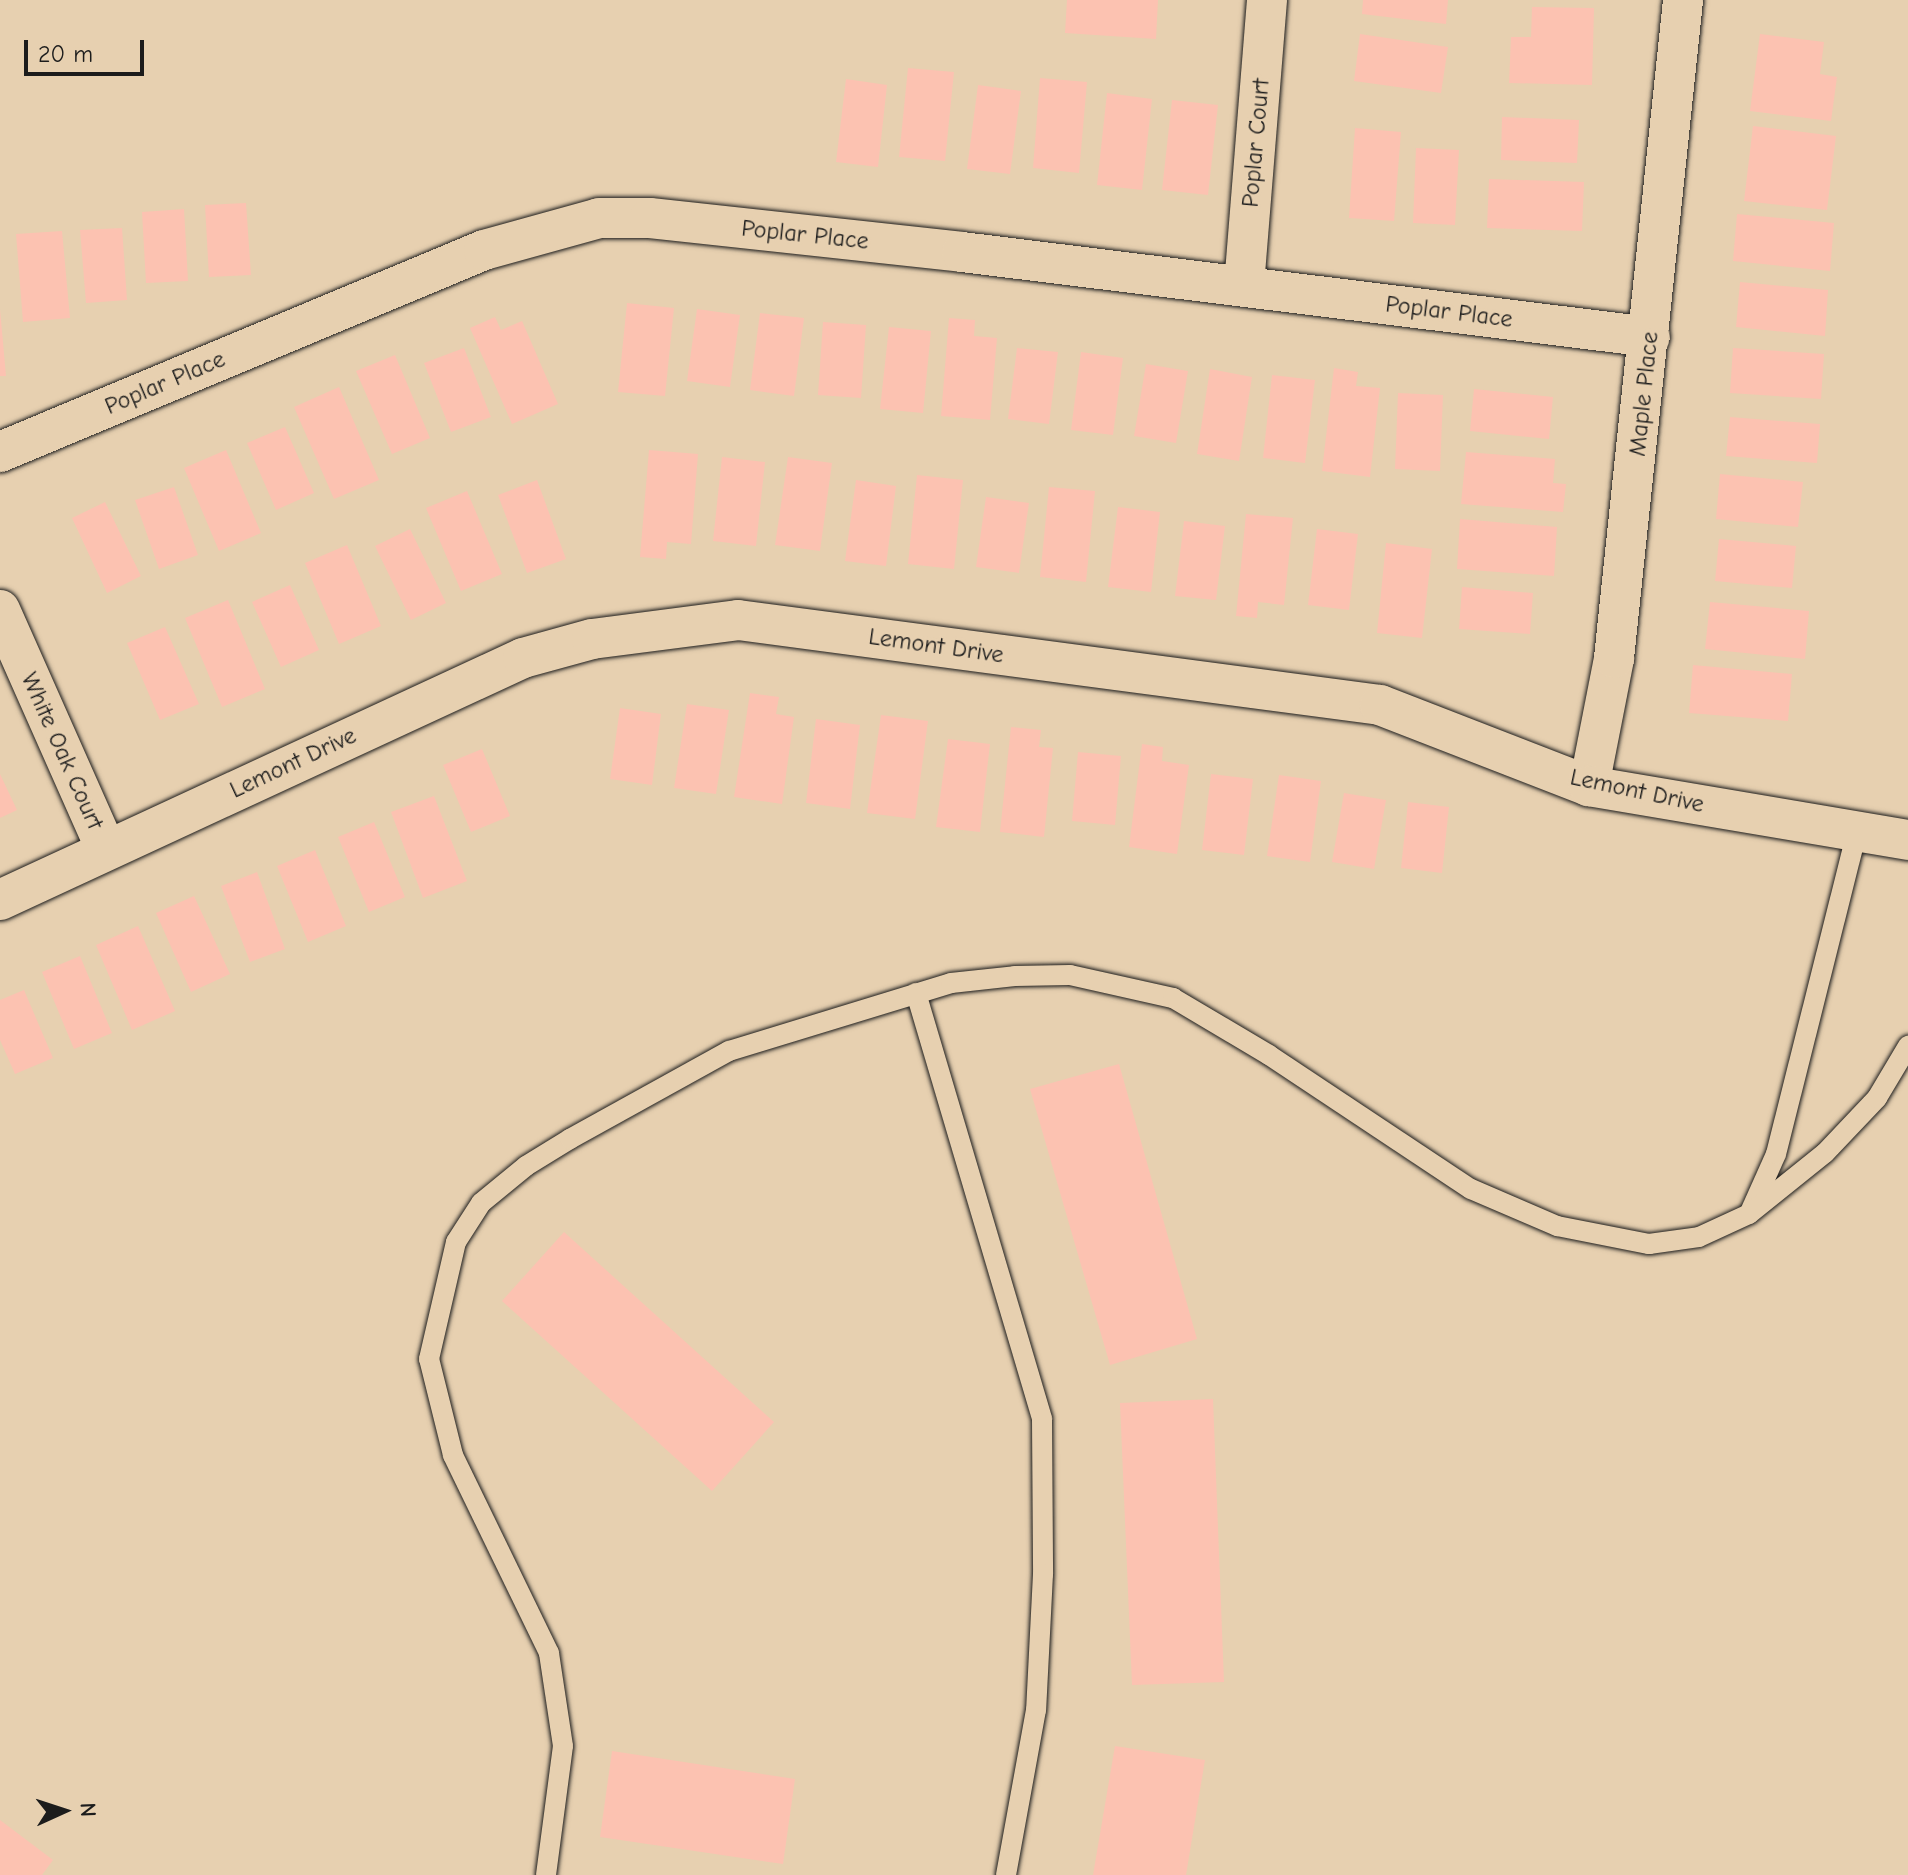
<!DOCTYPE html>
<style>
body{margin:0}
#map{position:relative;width:1908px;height:1875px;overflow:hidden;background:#e7d0b0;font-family:"Comic Neue",sans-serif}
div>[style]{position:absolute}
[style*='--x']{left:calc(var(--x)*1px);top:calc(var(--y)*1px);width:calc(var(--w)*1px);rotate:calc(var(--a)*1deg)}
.building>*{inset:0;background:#fcc2b1}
.roads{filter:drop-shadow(0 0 2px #1c1c1c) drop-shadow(0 0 2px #1c1c1c)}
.lane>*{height:20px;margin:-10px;padding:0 10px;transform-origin:10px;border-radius:10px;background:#e7d0b0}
.street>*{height:40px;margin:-20px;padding:0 20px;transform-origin:20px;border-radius:20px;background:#e7d0b0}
span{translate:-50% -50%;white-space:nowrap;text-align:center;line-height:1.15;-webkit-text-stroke:6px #e7d0b0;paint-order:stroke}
.street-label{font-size:24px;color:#1c1c1c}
.north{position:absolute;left:24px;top:1771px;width:80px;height:80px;-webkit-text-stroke:6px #e7d0b0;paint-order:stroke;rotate:87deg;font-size:22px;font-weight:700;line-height:32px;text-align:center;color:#1c1c1c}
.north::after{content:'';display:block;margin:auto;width:28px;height:36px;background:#1c1c1c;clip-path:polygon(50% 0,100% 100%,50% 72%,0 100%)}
.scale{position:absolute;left:24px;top:40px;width:120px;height:36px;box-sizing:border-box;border:4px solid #1c1c1c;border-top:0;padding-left:10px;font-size:24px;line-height:28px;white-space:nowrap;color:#1c1c1c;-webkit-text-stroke:6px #e7d0b0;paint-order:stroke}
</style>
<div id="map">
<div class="building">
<i style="clip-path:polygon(1067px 0,1158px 0,1156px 39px,1065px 33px)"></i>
<i style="clip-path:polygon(1363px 0,1448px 0,1446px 24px,1362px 14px)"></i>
<i style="clip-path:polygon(1532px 7px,1594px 8px,1592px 85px,1509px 83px,1511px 37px,1531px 37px)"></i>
<i style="clip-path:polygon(1360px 34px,1448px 47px,1441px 93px,1354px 81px)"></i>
<i style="clip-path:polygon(1760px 34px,1824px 42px,1820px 74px,1837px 77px,1831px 121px,1750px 111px)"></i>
<i style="clip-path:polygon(908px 68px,954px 72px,945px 161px,899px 157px)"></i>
<i style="clip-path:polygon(1040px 78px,1087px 82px,1079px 173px,1033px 168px)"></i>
<i style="clip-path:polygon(846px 79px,887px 85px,878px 167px,836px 162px)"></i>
<i style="clip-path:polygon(978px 85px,1021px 91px,1010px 174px,967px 169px)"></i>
<i style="clip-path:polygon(1107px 93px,1152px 99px,1142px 190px,1097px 185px)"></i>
<i style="clip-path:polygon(1172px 100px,1218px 105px,1208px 195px,1162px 190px)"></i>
<i style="clip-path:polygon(1502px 117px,1579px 120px,1577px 163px,1501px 160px)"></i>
<i style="clip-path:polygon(1753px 126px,1836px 136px,1827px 210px,1744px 201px)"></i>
<i style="clip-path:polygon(1355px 128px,1401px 132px,1394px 221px,1349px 218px)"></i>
<i style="clip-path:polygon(1416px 148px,1459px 150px,1455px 225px,1413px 223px)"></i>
<i style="clip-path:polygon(1489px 179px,1584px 182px,1582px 231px,1487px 228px)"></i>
<i style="clip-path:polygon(246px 203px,251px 275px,209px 277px,205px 205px)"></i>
<i style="clip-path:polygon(184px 209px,188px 281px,146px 283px,142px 212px)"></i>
<i style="clip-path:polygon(1737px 214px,1834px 223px,1830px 271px,1733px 261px)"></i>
<i style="clip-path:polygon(122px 228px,127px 300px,86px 303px,80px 230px)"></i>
<i style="clip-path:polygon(62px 231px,70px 318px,23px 322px,16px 234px)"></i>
<i style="clip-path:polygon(1740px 282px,1828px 290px,1825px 336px,1736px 327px)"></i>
<i style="clip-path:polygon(627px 303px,674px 308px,665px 396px,618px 392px)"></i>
<i style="clip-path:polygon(0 309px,6px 376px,0 376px)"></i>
<i style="clip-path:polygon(697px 309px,740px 315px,730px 387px,687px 381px)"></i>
<i style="clip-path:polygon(760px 313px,804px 318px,794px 396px,750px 390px)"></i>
<i style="clip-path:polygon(495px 317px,501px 330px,522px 321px,558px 404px,512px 424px,470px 328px)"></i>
<i style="clip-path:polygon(949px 318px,975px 320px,974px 336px,997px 338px,990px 420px,941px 416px)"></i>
<i style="clip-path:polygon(823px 322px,866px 325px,861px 398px,818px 395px)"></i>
<i style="clip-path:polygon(889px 327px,931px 331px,923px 413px,880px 409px)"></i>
<i style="clip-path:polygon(464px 348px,491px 417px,451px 432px,424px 363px)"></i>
<i style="clip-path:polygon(1017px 348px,1058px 352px,1049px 424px,1008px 419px)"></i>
<i style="clip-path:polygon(1733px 348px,1824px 354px,1821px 399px,1730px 393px)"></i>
<i style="clip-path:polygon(1081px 352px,1123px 358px,1113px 435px,1071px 430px)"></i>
<i style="clip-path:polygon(395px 355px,430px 438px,392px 454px,356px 371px)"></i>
<i style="clip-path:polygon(1146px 364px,1188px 371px,1176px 443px,1134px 436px)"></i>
<i style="clip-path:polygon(1334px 368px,1358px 372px,1356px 386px,1380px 388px,1370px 477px,1322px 471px)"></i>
<i style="clip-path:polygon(1210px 369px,1252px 377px,1239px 461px,1197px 454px)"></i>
<i style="clip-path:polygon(1272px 375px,1315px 380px,1305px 463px,1263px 458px)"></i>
<i style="clip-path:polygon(339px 387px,379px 480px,334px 499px,294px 407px)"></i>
<i style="clip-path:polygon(1474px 389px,1553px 397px,1549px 439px,1470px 431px)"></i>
<i style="clip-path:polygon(1398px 393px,1443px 395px,1440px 471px,1395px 469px)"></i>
<i style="clip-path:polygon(1730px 417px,1820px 424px,1817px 463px,1726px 456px)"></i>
<i style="clip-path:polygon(285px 427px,314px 493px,276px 510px,247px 443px)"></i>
<i style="clip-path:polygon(226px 450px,261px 533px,219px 551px,184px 468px)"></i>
<i style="clip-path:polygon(649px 450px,698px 454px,691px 544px,667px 542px,666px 559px,640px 557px)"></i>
<i style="clip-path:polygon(1466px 452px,1555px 459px,1553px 483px,1566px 484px,1563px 512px,1461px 504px)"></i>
<i style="clip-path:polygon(722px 457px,765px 462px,756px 546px,713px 541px)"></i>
<i style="clip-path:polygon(788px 457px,832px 463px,820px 551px,775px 545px)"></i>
<i style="clip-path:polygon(1720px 474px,1803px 482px,1798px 527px,1716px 519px)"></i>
<i style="clip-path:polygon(917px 475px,963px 480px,954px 569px,908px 564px)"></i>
<i style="clip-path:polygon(537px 480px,566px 559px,527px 573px,498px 495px)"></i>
<i style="clip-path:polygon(856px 480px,896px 486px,886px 566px,845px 561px)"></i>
<i style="clip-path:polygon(174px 487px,198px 555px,159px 569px,135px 500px)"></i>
<i style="clip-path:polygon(1049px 487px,1095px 491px,1086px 582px,1040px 577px)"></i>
<i style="clip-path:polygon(467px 491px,502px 574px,461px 591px,426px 508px)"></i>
<i style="clip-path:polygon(986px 497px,1029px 503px,1019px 573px,976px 567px)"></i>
<i style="clip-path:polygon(105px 502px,141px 576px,107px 593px,72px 518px)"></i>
<i style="clip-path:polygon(1118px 507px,1160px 512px,1151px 592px,1108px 587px)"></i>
<i style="clip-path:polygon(1246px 514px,1293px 518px,1284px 605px,1258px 602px,1257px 618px,1236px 616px)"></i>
<i style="clip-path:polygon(1460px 519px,1557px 527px,1554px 576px,1457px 569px)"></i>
<i style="clip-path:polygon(1184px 521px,1225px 526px,1216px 600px,1175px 596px)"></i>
<i style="clip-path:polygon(410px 529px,446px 603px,411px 620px,375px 546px)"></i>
<i style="clip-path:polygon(1317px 529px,1358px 534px,1349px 610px,1308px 605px)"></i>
<i style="clip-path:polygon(1719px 539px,1796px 546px,1792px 588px,1715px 581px)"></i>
<i style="clip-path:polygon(1386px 543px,1432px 549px,1422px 638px,1377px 633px)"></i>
<i style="clip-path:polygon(347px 545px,381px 626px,339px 644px,305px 563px)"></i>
<i style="clip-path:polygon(290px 585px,319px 650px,281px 667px,252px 602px)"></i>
<i style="clip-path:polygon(1462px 587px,1533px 593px,1530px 634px,1459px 629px)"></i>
<i style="clip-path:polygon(228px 600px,265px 689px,222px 707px,185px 618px)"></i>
<i style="clip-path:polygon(1710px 602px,1809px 611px,1805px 659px,1705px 649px)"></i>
<i style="clip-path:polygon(165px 627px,199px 704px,160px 720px,127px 643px)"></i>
<i style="clip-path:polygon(1693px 665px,1792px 674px,1788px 721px,1689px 713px)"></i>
<i style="clip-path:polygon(750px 693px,779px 697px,776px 714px,794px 717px,782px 804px,734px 797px)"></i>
<i style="clip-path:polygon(687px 704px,729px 710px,716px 794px,674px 788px)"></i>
<i style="clip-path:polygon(620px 708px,661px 714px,652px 785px,610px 779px)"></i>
<i style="clip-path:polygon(881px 715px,928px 721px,915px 819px,867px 813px)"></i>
<i style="clip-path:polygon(816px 719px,860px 725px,850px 809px,806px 803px)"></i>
<i style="clip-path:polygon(1011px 727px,1041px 730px,1039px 747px,1053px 748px,1044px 837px,1000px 832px)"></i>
<i style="clip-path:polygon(948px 739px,990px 744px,980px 832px,936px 827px)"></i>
<i style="clip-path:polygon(1142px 744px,1163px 747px,1162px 761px,1189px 765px,1177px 854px,1129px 847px)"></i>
<i style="clip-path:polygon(482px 749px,510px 816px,471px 832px,443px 765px)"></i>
<i style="clip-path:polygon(1078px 752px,1121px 756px,1115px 825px,1072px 821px)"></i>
<i style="clip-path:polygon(0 774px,17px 810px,0 818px)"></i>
<i style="clip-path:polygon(1211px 774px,1253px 779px,1244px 855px,1202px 850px)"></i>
<i style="clip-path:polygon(1279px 775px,1321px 781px,1310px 862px,1267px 856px)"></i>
<i style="clip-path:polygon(1344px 793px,1386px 800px,1374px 869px,1332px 862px)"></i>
<i style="clip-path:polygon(434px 796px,467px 881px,423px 898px,391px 812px)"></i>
<i style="clip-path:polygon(1408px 802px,1449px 807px,1442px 873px,1401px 868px)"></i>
<i style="clip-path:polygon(374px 822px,405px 897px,369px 912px,338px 837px)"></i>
<i style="clip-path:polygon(315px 850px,346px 926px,308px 942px,277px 866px)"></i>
<i style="clip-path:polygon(257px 872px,285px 949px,250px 962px,221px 886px)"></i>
<i style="clip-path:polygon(194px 896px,230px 974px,191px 992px,156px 913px)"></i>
<i style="clip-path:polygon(138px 926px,175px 1011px,132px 1030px,96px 945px)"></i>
<i style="clip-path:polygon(80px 956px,112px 1033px,74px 1049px,42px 972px)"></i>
<i style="clip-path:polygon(24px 990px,53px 1058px,15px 1074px,0 1040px,0 1000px)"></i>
<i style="clip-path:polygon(1119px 1064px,1197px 1339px,1110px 1365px,1030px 1089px)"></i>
<i style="clip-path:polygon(564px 1232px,774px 1422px,712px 1491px,502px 1301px)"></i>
<i style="clip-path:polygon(1213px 1399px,1224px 1682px,1132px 1685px,1120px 1403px)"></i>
<i style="clip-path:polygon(1115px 1746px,1205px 1760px,1186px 1875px,1093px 1875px)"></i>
<i style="clip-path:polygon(612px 1751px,795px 1779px,783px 1864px,600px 1837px)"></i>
<i style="clip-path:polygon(0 1820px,53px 1860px,42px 1875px,0 1875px)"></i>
</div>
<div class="roads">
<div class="lane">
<i style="--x:916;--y:993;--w:444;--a:73.5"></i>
<i style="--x:1042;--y:1419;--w:155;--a:89.6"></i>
<i style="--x:1043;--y:1574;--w:136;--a:92.9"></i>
<i style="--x:1036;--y:1710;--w:168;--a:100.3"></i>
<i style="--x:1751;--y:1210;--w:61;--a:-65.9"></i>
<i style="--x:1776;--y:1154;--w:332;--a:-75.9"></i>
<i style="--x:546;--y:1875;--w:130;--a:-82.5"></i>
<i style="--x:563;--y:1746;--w:94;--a:-98.6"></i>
<i style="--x:549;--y:1653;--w:220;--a:-115.9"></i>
<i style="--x:453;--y:1455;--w:99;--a:-104"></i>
<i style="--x:429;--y:1359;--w:120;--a:-77"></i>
<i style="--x:456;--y:1242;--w:46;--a:-57.3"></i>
<i style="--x:481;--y:1203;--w:58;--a:-39.4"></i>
<i style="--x:526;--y:1166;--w:52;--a:-31.5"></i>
<i style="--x:570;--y:1139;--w:182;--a:-29"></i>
<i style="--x:729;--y:1051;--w:232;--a:-17"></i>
<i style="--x:951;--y:983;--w:64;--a:-6.2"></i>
<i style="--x:1015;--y:976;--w:55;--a:-1"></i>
<i style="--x:1070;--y:975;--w:106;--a:12.6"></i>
<i style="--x:1173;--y:998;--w:112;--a:30.7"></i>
<i style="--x:1269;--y:1055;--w:242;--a:33.6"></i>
<i style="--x:1471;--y:1189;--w:94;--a:23.3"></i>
<i style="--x:1557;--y:1226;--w:94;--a:11.1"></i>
<i style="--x:1649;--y:1244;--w:50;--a:-8"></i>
<i style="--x:1699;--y:1237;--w:55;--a:-24.7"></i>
<i style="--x:1749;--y:1214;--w:97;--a:-38.8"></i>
<i style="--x:1825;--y:1153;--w:76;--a:-46.6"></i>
<i style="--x:1877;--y:1098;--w:61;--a:-59.2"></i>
</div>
<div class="street">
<i style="--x:1244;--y:286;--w:287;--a:-85.4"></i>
<i style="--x:0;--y:452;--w:524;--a:-22.65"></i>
<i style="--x:484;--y:250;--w:119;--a:-15.5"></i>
<i style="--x:599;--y:218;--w:51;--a:0"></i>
<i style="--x:650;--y:218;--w:314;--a:6.2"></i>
<i style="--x:962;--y:252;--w:693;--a:7.04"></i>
<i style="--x:0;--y:610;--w:261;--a:66.1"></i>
<i style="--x:1589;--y:786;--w:130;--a:-78.9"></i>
<i style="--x:1614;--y:658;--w:662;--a:-84.01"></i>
<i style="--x:0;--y:900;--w:576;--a:-24.83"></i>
<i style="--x:523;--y:658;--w:72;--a:-15.4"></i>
<i style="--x:592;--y:639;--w:147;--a:-7.4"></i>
<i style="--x:738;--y:620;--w:648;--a:7.54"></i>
<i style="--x:1380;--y:705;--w:224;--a:21.2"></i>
<i style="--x:1589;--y:786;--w:324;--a:9.6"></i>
</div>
</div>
<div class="street-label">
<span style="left:1256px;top:143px;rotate:-85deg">Poplar Court</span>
<span style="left:805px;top:235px;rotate:6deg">Poplar Place</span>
<span style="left:1449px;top:312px;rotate:7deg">Poplar Place</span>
<span style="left:165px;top:383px;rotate:-23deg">Poplar Place</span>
<span style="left:1644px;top:394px;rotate:-84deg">Maple Place</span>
<span style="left:936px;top:646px;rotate:8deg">Lemont Drive</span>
<span style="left:62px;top:751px;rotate:66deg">White Oak Court</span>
<span style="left:293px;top:763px;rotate:-25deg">Lemont Drive</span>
<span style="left:1637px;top:791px;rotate:12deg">Lemont Drive</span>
</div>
<div class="north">N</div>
<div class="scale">20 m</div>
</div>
